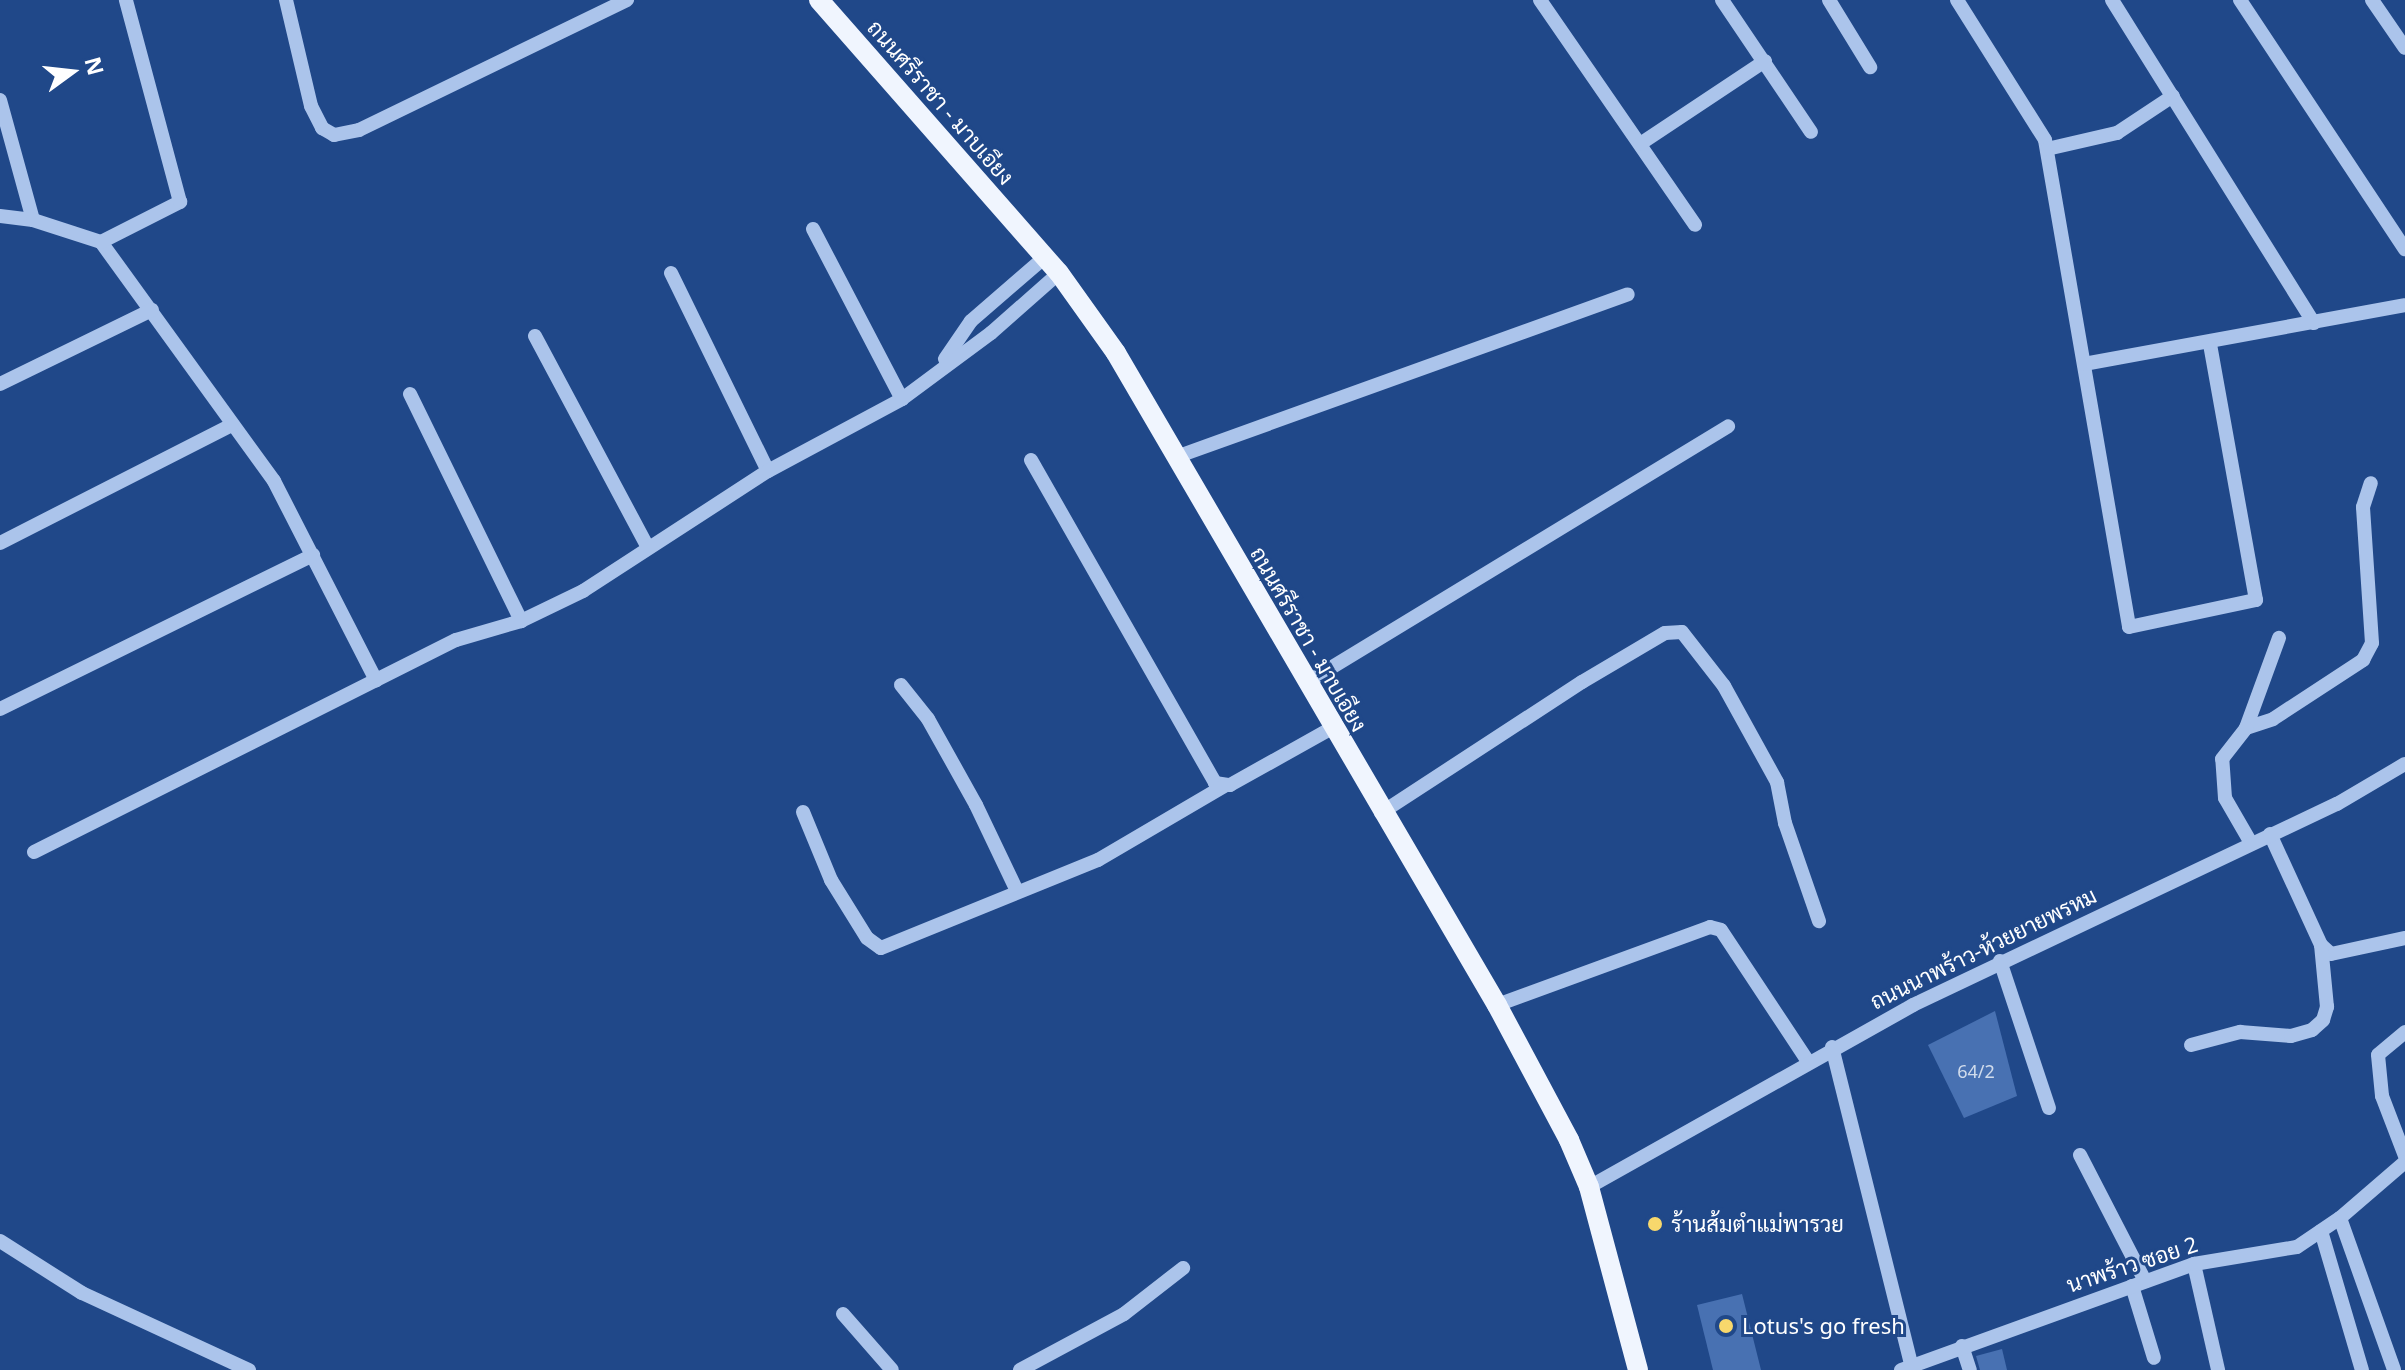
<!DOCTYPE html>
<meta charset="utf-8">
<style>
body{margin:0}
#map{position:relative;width:2405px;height:1370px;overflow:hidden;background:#204889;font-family:"Noto Sans",Sarabun,sans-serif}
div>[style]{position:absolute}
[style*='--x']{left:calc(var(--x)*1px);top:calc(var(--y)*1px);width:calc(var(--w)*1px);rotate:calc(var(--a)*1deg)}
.building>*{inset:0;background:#4871b2}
.minor>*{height:14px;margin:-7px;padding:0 7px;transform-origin:7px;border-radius:7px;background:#abc4eb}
.major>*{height:20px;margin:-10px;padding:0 10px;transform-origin:10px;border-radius:10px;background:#f0f5fe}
.dots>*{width:22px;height:22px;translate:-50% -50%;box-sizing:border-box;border:4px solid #204889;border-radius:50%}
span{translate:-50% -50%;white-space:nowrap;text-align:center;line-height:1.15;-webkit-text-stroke:6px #204889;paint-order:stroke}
.number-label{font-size:18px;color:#d1dcec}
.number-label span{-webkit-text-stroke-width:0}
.street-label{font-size:22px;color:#fff}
.poi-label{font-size:22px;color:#fff}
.left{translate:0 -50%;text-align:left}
.north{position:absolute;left:32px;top:32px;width:80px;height:80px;-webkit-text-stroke:6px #204889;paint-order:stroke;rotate:75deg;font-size:22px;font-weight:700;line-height:32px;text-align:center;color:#fff}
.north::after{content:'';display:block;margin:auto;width:28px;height:36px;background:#fff;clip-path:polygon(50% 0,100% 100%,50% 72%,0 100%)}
</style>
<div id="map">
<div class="building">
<i style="clip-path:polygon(1995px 1011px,2017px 1096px,1964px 1118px,1928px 1045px)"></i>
<i style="clip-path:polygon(1742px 1294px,1761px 1370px,1713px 1370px,1697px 1305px)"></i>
<i style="clip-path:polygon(2002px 1349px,2007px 1370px,1980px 1370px,1976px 1356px)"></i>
</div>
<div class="minor">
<i style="--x:286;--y:0;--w:109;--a:76.7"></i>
<i style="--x:311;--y:106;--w:25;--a:63"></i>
<i style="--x:322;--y:128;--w:14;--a:30"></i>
<i style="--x:334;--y:135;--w:25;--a:-11"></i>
<i style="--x:359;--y:130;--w:298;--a:-25.9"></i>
<i style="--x:1540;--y:0;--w:273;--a:55.4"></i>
<i style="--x:1722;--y:0;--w:159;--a:56"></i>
<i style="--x:1829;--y:0;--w:79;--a:58.5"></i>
<i style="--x:1957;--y:0;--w:165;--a:57.8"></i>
<i style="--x:2045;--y:140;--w:494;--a:80.2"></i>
<i style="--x:2129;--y:627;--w:130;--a:-12"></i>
<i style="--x:2256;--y:600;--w:260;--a:-100.2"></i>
<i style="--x:2112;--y:0;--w:381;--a:58"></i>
<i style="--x:2240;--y:0;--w:299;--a:56.5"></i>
<i style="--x:2372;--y:0;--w:58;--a:55.5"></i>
<i style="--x:0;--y:100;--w:124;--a:74.6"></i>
<i style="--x:1640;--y:144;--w:150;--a:-33.6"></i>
<i style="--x:2047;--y:149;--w:72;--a:-12.9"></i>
<i style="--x:2117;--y:133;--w:67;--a:-33.5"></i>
<i style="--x:0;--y:216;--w:33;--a:7"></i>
<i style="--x:33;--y:220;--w:71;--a:17.9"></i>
<i style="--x:101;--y:242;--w:295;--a:54.1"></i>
<i style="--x:274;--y:481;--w:224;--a:62.9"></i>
<i style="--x:813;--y:229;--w:192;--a:62.4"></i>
<i style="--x:101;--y:242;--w:89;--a:-26.9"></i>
<i style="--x:180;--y:202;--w:209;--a:-105"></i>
<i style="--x:671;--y:273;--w:220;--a:63.9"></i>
<i style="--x:535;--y:336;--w:240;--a:61.9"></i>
<i style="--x:945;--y:359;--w:46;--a:-55.6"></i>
<i style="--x:971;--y:321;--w:98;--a:-40.9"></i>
<i style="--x:2084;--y:364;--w:326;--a:-10.4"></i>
<i style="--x:0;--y:384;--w:169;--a:-26"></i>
<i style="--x:410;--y:394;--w:253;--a:63.9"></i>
<i style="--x:1176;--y:457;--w:480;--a:-19.8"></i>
<i style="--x:1031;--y:460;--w:372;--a:60.3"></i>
<i style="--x:1215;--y:783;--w:15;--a:8"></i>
<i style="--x:1230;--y:785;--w:117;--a:-29.2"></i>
<i style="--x:0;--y:543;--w:260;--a:-27"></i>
<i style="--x:1306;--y:683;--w:494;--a:-31.3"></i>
<i style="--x:901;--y:685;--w:43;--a:51.5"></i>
<i style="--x:928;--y:719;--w:98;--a:60.8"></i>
<i style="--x:976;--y:805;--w:93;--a:64.5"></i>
<i style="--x:0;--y:709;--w:349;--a:-26.2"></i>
<i style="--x:2246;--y:728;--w:28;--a:-18"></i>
<i style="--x:2273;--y:719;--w:108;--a:-33.2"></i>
<i style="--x:2363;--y:660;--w:19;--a:-62"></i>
<i style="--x:2372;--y:643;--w:136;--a:-93.8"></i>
<i style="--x:2363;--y:507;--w:25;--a:-72"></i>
<i style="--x:803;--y:812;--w:74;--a:67.6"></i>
<i style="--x:831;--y:880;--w:68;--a:58.2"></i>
<i style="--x:867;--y:938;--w:17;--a:36"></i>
<i style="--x:881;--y:948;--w:234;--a:-22.1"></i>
<i style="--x:1098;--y:860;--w:146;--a:-30.4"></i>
<i style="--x:1381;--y:813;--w:240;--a:-33.1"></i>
<i style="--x:1582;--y:682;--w:96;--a:-30.6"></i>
<i style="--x:1665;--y:633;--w:17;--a:-3"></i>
<i style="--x:1682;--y:632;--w:68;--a:52.1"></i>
<i style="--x:1724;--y:686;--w:110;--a:61.1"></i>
<i style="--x:1777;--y:782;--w:42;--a:79"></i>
<i style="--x:1785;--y:823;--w:104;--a:70.9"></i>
<i style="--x:2270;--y:834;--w:122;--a:65.3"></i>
<i style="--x:2321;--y:945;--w:13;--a:42"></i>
<i style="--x:2331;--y:954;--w:76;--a:-12.2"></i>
<i style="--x:2251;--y:843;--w:52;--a:-120"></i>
<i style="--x:2225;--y:798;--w:39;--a:-94"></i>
<i style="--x:2222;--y:759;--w:39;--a:-52"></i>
<i style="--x:2246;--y:728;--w:96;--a:-69.9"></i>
<i style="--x:34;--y:852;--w:472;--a:-26.7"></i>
<i style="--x:456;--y:640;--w:68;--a:-16.3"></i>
<i style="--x:521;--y:621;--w:69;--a:-25.8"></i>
<i style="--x:583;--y:591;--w:221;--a:-33"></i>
<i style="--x:768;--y:471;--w:152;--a:-28.2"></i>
<i style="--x:902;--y:399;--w:111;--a:-36.6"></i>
<i style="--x:991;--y:333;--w:91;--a:-41.4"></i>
<i style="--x:2000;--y:961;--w:155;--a:71.6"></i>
<i style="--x:1497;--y:1005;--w:227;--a:-20.1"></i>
<i style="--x:1710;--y:927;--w:11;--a:15"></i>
<i style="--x:1721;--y:930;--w:159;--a:56.5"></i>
<i style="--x:2405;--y:1032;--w:35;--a:140"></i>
<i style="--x:2378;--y:1055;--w:41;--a:84.4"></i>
<i style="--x:2382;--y:1096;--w:64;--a:69"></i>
<i style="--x:2191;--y:1045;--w:51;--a:-14.9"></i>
<i style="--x:2240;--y:1032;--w:51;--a:4.5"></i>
<i style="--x:2291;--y:1036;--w:22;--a:-16"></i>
<i style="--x:2312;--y:1030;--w:15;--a:-42"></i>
<i style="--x:2323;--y:1020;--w:14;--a:-73"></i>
<i style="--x:2327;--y:1007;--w:62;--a:-95.5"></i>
<i style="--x:1832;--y:1047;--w:328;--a:76"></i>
<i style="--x:2080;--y:1155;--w:142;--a:62.7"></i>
<i style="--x:1589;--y:1187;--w:372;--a:-29.3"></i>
<i style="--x:1913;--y:1005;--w:469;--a:-25.4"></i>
<i style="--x:2337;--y:804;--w:79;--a:-30.5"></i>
<i style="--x:2340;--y:1218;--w:161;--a:70.4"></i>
<i style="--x:2321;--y:1231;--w:145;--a:73.6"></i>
<i style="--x:0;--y:1241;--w:97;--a:32.4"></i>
<i style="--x:82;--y:1293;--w:184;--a:24.8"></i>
<i style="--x:2194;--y:1264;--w:109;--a:77.2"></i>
<i style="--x:2132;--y:1286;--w:75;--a:73"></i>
<i style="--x:843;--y:1314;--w:74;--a:48.8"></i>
<i style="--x:1962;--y:1346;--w:25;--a:72"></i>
<i style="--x:1020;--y:1370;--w:118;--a:-28.3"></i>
<i style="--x:1124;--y:1314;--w:75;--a:-37.9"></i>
<i style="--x:1901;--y:1370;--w:312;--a:-19.9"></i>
<i style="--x:2194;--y:1264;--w:104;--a:-9.4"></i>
<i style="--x:2297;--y:1247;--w:52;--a:-34"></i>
<i style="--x:2340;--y:1218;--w:86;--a:-40.7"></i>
</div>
<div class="major">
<i style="--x:819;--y:0;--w:363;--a:48.7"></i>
<i style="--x:1059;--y:273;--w:98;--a:54.5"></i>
<i style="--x:1116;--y:353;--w:755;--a:59.7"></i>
<i style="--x:1497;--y:1005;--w:153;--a:61.9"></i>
<i style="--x:1569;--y:1140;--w:51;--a:66.9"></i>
<i style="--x:1589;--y:1187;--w:189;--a:75"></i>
</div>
<div class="dots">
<i style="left:1655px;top:1224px;background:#f8d86c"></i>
<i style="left:1726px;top:1326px;background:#f8d86c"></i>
</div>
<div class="number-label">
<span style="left:1976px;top:1071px">64/2</span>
</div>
<div class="street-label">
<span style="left:941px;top:102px;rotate:49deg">ถนนศรีราชา - มาบเอียง</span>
<span style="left:1309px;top:639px;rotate:60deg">ถนนศรีราชา - มาบเอียง</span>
<span style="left:1983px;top:948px;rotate:-26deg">ถนนนาพร้าว-ห้วยยายพรหม</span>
<span style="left:2132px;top:1264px;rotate:-18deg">นาพร้าว ซอย 2</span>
</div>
<div class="poi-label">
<span class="left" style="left:1671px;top:1224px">ร้านส้มตำแม่พารวย</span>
<span class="left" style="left:1742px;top:1326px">Lotus's go fresh</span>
</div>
<div class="north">N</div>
</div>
